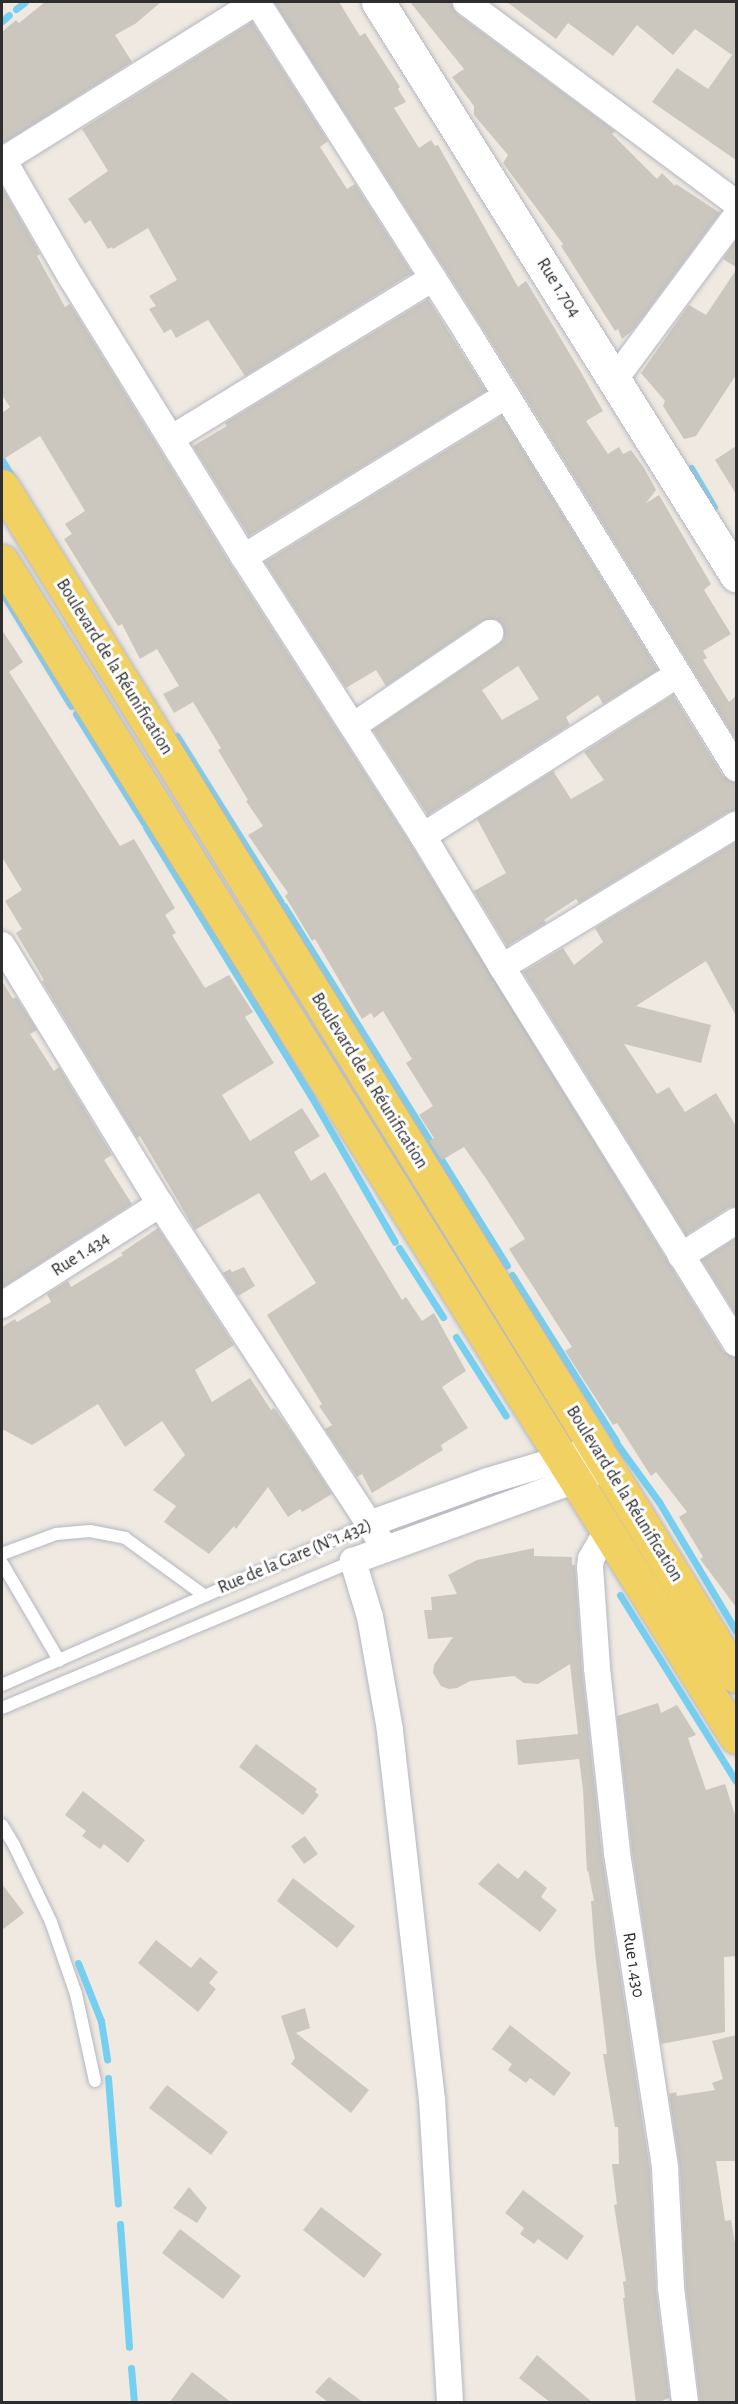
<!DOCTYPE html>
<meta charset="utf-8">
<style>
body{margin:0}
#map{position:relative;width:738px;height:2404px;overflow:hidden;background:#efe9e1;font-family:"Alegreya Sans",sans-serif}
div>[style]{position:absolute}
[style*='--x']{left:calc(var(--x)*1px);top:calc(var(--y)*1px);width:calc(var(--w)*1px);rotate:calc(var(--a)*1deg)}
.stream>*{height:7px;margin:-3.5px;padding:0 3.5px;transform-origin:3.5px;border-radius:3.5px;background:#75cff0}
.building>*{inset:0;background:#cbc7bf}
.roads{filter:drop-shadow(0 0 2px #b4b7c1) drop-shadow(0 0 2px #b4b7c1)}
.lane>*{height:12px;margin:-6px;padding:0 6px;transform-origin:6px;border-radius:6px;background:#fff}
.street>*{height:26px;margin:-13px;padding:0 13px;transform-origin:13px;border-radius:13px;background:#fff}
.secondary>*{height:33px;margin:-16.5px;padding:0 16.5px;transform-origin:16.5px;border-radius:16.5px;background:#fff}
.primary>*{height:33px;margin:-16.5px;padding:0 16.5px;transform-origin:16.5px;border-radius:16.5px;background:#f2d163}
span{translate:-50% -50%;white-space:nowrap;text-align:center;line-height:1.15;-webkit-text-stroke:6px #fff;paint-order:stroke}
.street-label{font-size:18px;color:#2e2e2e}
.frame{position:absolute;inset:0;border:3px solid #2e2e2e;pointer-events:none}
</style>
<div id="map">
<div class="stream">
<i style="--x:16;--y:9;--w:11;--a:-38"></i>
<i style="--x:2;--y:21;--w:9;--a:-41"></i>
<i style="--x:2;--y:460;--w:21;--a:59"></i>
<i style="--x:691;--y:468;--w:45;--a:59.5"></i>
<i style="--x:2;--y:592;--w:133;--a:58.8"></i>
<i style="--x:76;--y:714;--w:128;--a:58"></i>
<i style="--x:177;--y:736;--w:195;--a:58"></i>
<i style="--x:146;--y:827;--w:316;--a:58.5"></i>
<i style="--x:311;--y:1096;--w:168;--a:60.1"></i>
<i style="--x:284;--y:906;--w:423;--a:58.2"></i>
<i style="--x:399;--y:1248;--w:82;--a:57.5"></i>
<i style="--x:512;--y:1275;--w:196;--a:57.9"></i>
<i style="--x:456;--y:1337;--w:93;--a:57.7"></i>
<i style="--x:617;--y:1444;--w:72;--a:54.1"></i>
<i style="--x:659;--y:1502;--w:150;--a:59.2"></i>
<i style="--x:620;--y:1595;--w:219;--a:58.1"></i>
<i style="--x:78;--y:1963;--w:62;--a:68.4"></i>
<i style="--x:101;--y:2021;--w:39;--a:81"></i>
<i style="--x:108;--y:2078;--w:126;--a:85.5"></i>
<i style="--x:120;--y:2224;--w:123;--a:85.8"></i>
<i style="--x:131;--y:2368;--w:34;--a:85"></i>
</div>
<div class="building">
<i style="clip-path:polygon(45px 2px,161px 2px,135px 24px,115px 35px,132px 62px,2px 144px,2px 32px,16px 20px,19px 23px)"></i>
<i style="clip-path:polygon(274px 2px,339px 2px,360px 36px,365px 33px,400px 87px,398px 89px,406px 102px,394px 108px,419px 148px,431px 140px,435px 146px,438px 145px,518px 287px,526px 281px,579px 369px,603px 411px,586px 421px,608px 454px,619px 447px,623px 454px,631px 450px,644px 468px,656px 490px,646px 503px,659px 495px,711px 584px,704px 590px,731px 634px,703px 651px,707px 658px,703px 660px,729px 702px,736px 696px,736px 740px,482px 327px)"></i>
<i style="clip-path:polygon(410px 2px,451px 2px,457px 14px,615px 131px,612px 134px,657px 179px,662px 173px,675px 186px,676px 184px,720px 213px,633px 330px,622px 339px,618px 329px,615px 331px,561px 246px,563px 244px,503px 163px,508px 155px,474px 115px,474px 106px,452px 77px,464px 69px)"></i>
<i style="clip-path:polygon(507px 2px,736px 2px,736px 160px,652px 102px,677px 68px,708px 89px,732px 55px,695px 29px,673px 55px,637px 25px,613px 56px,568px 23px,556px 39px)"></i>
<i style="clip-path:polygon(252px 22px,328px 141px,320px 147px,347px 189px,355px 184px,412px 273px,245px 376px,208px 320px,176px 338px,171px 329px,164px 333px,149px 309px,156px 306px,149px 296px,177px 280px,148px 228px,113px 249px,112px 247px,108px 249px,90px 220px,85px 224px,68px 199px,108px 171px,82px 129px)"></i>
<i style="clip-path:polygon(2px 187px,40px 254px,37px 256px,65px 307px,70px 304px,231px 565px,405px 835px,723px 1351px,736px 1358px,736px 1607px,700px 1559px,703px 1557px,679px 1517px,687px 1512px,656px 1472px,651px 1476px,617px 1423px,613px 1425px,565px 1351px,572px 1347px,509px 1249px,525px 1239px,487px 1180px,464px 1147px,442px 1160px,429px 1141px,434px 1138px,419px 1115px,433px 1106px,406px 1063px,412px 1059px,383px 1011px,374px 1018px,371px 1013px,362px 1019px,315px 939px,312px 941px,285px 896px,288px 893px,248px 835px,263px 826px,246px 801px,248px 800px,218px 750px,221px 748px,193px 702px,174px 713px,163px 694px,179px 686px,157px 649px,140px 659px,122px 624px,118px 626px,64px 539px,72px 534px,65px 524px,85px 511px,40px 436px,2px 460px,2px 413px,10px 407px,2px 395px)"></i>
<i style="clip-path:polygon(736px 240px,736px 267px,723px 259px)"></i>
<i style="clip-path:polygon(736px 270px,736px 375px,696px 436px,684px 439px,663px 406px,665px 401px,641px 373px,689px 305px,706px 315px)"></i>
<i style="clip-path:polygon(428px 299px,486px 391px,249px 536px,193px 446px,227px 426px,225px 423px)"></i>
<i style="clip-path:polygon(evenodd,502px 416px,658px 670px,603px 704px,598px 695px,566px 717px,570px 725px,428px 815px,373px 730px,498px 645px,504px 639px,503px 625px,496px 619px,482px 621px,386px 686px,376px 670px,346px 688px,265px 562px,502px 416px,518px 666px,539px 699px,502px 720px,482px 690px,518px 666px)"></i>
<i style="clip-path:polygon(736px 446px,736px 494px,715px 460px)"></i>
<i style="clip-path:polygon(2px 630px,23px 662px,9px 672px,120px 846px,134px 839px,175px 908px,165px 915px,176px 933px,172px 935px,205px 988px,229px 975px,253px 1012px,245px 1017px,274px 1063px,222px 1095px,250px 1141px,302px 1108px,320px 1136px,294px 1152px,311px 1181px,325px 1172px,402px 1300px,406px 1297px,422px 1321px,434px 1313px,466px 1371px,442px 1387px,468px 1428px,441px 1445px,443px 1450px,372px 1493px,362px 1474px,357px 1477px,325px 1429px,332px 1425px,319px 1406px,322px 1404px,267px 1315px,316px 1283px,259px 1193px,195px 1230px,140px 1136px,137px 1138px,42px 981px,44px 980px,16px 933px,22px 929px,5px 901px,22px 890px,2px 857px)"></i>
<i style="clip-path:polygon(673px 695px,723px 776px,736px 783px,736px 810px,728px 812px,579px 903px,576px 899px,544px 920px,546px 923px,507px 946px,474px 891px,506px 873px,477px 819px,553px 771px,571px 799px,604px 780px,584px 752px)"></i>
<i style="clip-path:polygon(736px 842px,736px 1016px,706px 961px,636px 1006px,711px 1025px,701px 1063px,624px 1044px,657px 1094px,669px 1087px,685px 1112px,716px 1093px,736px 1126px,736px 1206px,728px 1208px,686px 1235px,523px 972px,563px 948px,574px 965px,603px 942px,595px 928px)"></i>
<i style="clip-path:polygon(2px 981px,13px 999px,16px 997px,37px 1030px,30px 1034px,54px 1071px,59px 1067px,112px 1155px,104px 1160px,132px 1204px,2px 1288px)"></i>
<i style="clip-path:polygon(158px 1228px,234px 1345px,195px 1370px,212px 1402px,250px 1378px,271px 1410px,274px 1408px,290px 1430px,332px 1494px,302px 1512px,300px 1509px,288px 1517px,268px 1487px,236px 1529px,234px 1526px,209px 1554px,164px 1522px,176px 1506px,153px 1490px,185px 1455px,162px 1421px,125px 1447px,98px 1404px,32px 1445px,2px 1429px,2px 1327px,15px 1319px,17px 1322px,51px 1302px,47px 1294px,68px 1281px,71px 1287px,123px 1255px,121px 1253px)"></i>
<i style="clip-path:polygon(736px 1238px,736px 1315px,702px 1260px)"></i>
<i style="clip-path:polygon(244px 1267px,255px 1286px,238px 1296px,223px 1273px,230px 1269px,232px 1272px)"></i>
<i style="clip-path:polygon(534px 1548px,534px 1556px,572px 1557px,572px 1565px,575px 1565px,582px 1669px,602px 1855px,650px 2170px,656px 2290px,670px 2402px,669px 2398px,657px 2403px,636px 2403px,623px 2298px,625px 2298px,623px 2282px,626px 2281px,614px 2205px,617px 2204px,612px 2164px,619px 2164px,618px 2127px,615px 2127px,603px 2054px,607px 2054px,595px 1953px,591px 1901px,594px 1901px,588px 1870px,587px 1872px,583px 1789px,579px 1759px,518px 1765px,516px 1740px,578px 1734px,570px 1664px,538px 1684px,524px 1683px,514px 1676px,470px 1681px,457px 1688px,449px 1689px,441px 1686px,433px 1673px,434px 1665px,453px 1637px,428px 1639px,424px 1610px,432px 1610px,431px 1597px,457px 1594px,448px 1575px,477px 1560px)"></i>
<i style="clip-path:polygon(658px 1703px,661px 1713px,677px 1705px,696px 1735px,688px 1738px,706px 1790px,725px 1784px,736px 1818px,736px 1956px,724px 1957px,725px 2032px,661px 2044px,632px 1851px,617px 1716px)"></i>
<i style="clip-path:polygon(256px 1744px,317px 1789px,315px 1792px,319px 1795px,303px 1815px,239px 1767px)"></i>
<i style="clip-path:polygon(83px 1791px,145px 1840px,128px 1863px,104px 1844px,100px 1849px,82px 1836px,86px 1831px,65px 1815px)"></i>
<i style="clip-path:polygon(305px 1836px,318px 1854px,304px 1864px,291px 1846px)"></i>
<i style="clip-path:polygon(498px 1863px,518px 1879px,525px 1870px,547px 1888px,541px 1897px,557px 1910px,540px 1932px,478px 1884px)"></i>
<i style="clip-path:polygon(293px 1878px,355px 1926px,337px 1948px,277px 1901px)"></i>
<i style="clip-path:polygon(2px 1884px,24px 1913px,2px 1930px)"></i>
<i style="clip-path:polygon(156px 1940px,191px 1968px,200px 1957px,218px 1972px,209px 1983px,216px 1989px,198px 2012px,138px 1963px)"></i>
<i style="clip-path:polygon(305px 2008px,310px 2028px,296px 2033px,369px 2090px,351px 2113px,291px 2064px,295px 2058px,281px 2016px)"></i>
<i style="clip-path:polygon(510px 2025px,571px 2073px,554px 2096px,530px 2078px,526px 2083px,508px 2070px,512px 2064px,492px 2049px)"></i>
<i style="clip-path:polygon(736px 2035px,736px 2161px,716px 2161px,725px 2221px,731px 2220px,736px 2249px,736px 2403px,700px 2403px,686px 2287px,680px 2167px,669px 2094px,676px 2092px,677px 2096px,715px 2090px,712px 2083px,723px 2079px,712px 2041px)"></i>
<i style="clip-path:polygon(167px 2085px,228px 2132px,211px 2155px,149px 2108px)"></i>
<i style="clip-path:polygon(189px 2187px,207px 2208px,197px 2223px,173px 2208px)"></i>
<i style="clip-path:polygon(523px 2190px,584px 2236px,567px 2260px,538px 2239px,534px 2244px,520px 2234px,524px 2228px,505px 2213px)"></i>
<i style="clip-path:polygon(321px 2207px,382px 2254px,364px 2278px,303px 2230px)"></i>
<i style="clip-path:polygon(180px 2229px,241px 2276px,223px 2299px,162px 2253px)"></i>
<i style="clip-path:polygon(537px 2355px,593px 2403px,551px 2403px,519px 2378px)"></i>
<i style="clip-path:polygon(192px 2372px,232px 2403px,169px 2403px)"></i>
<i style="clip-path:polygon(329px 2377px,364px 2403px,329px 2403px,315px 2392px)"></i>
</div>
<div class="roads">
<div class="lane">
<i style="--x:2;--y:1554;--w:58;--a:-20.3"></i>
<i style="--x:56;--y:1534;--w:34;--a:-5"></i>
<i style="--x:90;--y:1531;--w:36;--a:11"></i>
<i style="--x:125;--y:1538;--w:99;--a:35.9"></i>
<i style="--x:2;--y:1563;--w:113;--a:59.6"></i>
<i style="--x:2;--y:1685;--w:401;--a:-23.7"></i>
<i style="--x:2;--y:1708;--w:381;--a:-22.7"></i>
<i style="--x:2;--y:1825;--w:23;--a:59"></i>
<i style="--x:14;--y:1845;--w:85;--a:64.3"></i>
<i style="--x:51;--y:1922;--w:76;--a:70.9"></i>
<i style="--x:76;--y:1994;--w:89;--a:77.7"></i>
</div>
<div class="street">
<i style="--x:256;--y:2;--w:290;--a:148"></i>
<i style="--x:10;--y:156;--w:7;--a:117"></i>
<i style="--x:7;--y:162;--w:6;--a:81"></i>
<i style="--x:8;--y:168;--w:126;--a:60"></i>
<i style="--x:71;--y:277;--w:329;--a:58.3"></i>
<i style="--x:244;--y:557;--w:331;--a:57.3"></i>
<i style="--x:423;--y:836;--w:153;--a:58.9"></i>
<i style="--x:502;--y:967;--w:443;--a:58.1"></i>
<i style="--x:257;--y:2;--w:395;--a:57.5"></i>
<i style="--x:469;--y:335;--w:509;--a:58.34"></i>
<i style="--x:466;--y:2;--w:337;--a:36.7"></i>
<i style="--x:615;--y:379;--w:203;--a:-53.4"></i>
<i style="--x:172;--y:438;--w:306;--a:-31.5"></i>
<i style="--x:244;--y:557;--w:308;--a:-31.6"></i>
<i style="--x:353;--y:726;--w:166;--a:-34.2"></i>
<i style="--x:423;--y:836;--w:301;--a:-32.4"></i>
<i style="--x:2;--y:945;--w:303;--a:58.6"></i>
<i style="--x:160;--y:1204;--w:412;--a:56.8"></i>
<i style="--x:502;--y:967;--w:274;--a:-31.3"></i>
<i style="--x:681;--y:1256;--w:65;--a:-32.5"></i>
<i style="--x:2;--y:1305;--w:188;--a:-32.6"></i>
<i style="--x:369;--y:1524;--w:127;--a:-19.9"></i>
<i style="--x:488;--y:1481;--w:94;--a:-16.7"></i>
<i style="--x:607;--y:1531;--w:32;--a:120"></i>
<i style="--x:591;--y:1559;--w:8;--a:97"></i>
<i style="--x:590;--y:1567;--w:101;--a:86"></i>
<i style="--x:597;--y:1668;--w:186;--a:83.8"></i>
<i style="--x:617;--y:1853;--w:319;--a:81.3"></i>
<i style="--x:665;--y:2168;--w:120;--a:87.1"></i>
<i style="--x:671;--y:2288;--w:115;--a:83"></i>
<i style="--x:450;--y:2402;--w:303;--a:-93.4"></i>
<i style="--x:432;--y:2100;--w:372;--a:-96.5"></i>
<i style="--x:390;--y:1730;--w:115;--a:-100"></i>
<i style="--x:370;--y:1617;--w:59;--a:-106.9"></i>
<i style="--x:353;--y:1561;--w:254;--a:-20"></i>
</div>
<div class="secondary">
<i style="--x:378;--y:2;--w:676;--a:58"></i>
</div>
<div class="primary">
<i style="--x:2;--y:486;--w:1398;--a:58.33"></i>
<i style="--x:2;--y:561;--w:1386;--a:58.03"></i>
</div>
</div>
<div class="street-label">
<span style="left:558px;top:288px;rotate:58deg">Rue 1.704</span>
<span style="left:114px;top:667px;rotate:58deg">Boulevard de la Réunification</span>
<span style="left:369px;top:1081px;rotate:58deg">Boulevard de la Réunification</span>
<span style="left:81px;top:1255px;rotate:-33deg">Rue 1.434</span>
<span style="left:624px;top:1494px;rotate:58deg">Boulevard de la Réunification</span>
<span style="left:295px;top:1557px;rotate:-23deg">Rue de la Gare (N°1.432)</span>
<span style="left:633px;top:1965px;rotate:81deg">Rue 1.430</span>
</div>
<div class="frame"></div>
</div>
